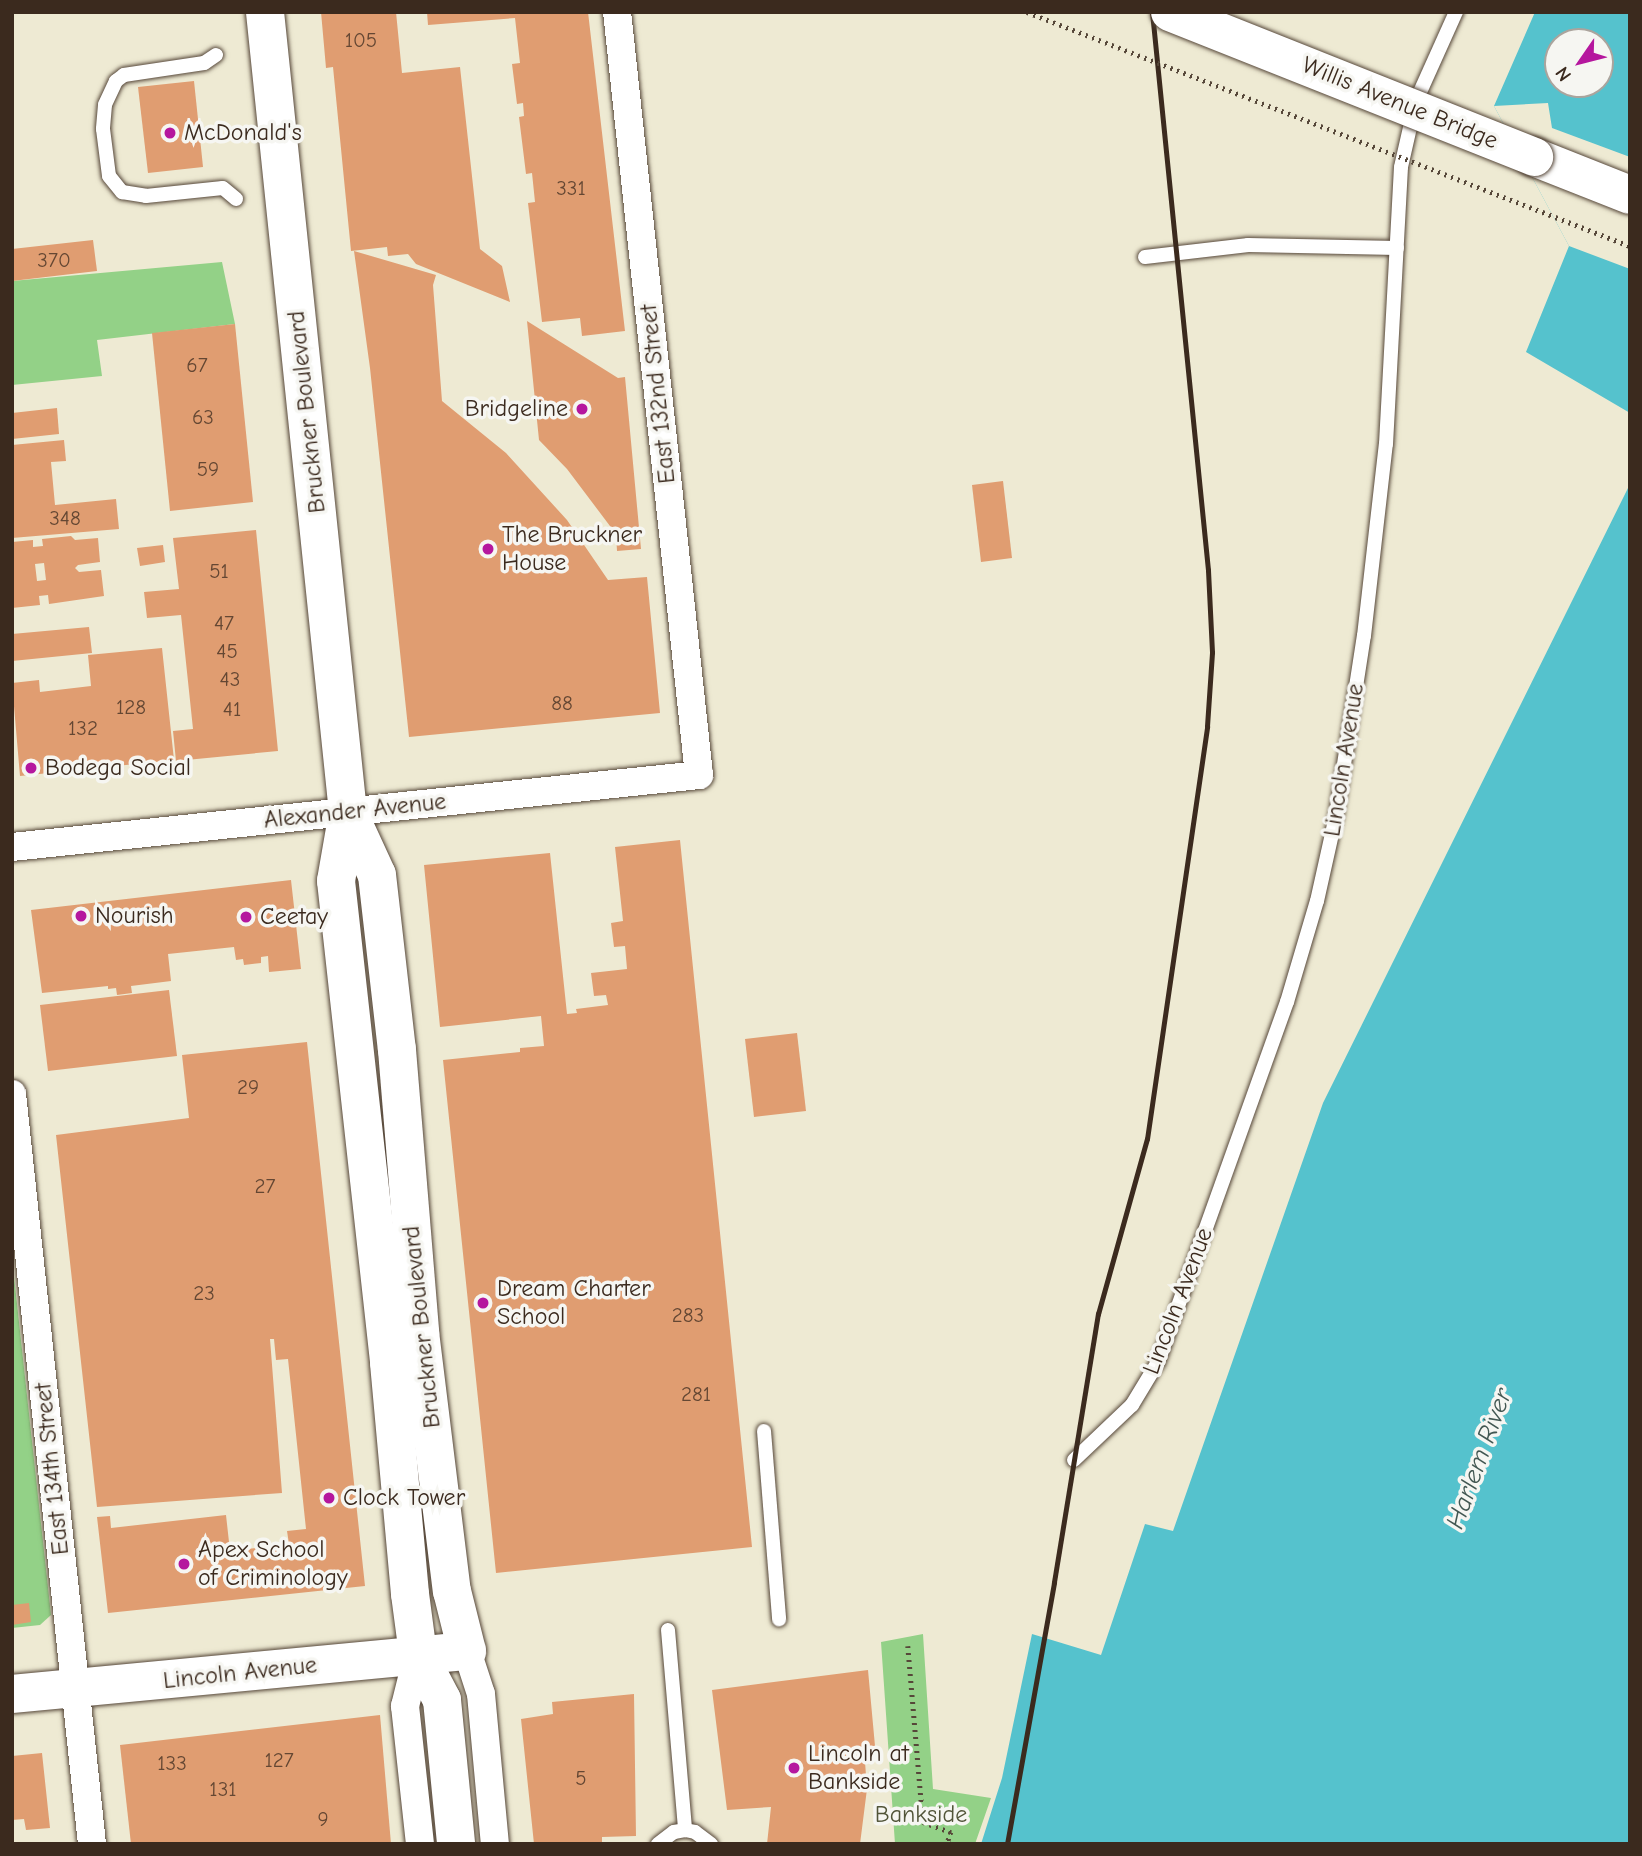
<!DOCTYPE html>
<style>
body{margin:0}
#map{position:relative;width:1642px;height:1856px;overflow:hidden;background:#eeead3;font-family:"Comic Neue",sans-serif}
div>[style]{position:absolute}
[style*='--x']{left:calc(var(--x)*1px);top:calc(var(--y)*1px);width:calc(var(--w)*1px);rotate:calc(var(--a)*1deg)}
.green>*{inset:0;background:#93d187}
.water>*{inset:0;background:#55c2cd}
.pier>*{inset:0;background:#eeead3}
.building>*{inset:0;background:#e09d71}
.path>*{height:4.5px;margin-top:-2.25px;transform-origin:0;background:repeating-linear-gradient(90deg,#564739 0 2px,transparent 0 7px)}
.roads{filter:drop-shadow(0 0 2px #564739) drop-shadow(0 0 2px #564739)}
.service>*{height:14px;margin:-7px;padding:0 7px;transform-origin:7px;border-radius:7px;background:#fff}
.minor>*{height:28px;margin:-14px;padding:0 14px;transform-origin:14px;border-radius:14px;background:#fff}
.secondary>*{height:38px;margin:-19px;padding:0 19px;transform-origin:19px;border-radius:19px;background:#fff}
.primary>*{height:38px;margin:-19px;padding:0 19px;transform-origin:19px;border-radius:19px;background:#fff}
.rail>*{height:5px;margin:-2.5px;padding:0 2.5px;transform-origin:2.5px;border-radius:2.5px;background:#3b2a1e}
.path-bridge>*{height:4.5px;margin-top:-2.25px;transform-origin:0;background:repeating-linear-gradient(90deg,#564739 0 2px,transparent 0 7px)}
.bridges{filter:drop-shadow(0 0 2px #564739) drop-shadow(0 0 2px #564739)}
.primary-bridge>*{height:38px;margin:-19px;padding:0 19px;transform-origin:19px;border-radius:19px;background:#fff}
.dots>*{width:19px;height:19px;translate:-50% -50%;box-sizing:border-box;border:4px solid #f6f6f2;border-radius:50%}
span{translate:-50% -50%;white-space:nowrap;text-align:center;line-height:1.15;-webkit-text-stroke:7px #f6f6f2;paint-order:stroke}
.number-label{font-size:21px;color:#644733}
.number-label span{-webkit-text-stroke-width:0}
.street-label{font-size:24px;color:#3b2a1e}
.poi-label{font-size:24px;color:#3b2a1e}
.left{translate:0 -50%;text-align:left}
.right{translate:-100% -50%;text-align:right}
.park-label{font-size:24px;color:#515438}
.water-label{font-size:26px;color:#435853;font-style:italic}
.frame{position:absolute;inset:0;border:14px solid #3b2a1e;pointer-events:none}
.north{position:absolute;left:1544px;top:28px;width:70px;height:70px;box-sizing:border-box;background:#f6f6f2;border:2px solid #aba49d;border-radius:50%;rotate:235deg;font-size:19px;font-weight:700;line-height:28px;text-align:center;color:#3b2a1e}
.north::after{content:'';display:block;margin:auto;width:24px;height:32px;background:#b5179e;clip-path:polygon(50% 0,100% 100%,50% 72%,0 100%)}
</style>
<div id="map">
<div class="green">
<i style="clip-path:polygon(222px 262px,235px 324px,97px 340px,102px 376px,12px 385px,12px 281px)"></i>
<i style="clip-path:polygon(12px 1258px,51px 1615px,40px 1625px,12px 1628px)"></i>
<i style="clip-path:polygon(923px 1634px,933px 1789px,991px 1798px,975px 1844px,895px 1844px,881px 1642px)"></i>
</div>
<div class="water">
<i style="clip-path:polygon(evenodd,1535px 12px,1630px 12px,1630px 413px,1526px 352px,1569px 246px,1494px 106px,1535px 12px,1558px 42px,1600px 42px,1600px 84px,1558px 84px,1558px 42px)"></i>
<i style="clip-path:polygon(1630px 484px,1630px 1844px,981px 1844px,1002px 1778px,1032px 1634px,1101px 1655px,1145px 1524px,1173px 1531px,1323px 1103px)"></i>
</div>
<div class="pier">
<i style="clip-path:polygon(1548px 103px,1552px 128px,1630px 157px,1630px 269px,1569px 246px,1494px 106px)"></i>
</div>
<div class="building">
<i style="clip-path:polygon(321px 12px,396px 12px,402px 73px,460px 67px,480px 249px,502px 266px,510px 302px,416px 264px,408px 254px,388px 256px,387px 247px,351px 251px,333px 67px,326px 68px)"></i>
<i style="clip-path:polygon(427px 12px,588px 12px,625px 331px,582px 336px,580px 318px,542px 322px,528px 203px,535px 202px,532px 173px,526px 174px,519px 117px,524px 116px,523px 103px,517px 104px,512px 64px,520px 63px,515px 18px,428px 25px)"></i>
<i style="clip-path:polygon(194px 81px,203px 167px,148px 173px,138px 87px)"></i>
<i style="clip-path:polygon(93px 240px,97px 271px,12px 281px,12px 249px)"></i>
<i style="clip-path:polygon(354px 251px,436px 275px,433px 285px,442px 401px,506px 453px,567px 520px,608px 580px,647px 577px,660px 713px,409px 737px,370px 368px)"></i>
<i style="clip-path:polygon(527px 321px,618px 378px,625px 377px,641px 549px,617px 551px,616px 534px,567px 469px,539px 440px)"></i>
<i style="clip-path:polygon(235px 324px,253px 502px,170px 511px,152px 333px)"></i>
<i style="clip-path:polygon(57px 408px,59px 434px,12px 439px,12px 413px)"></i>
<i style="clip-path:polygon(64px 440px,66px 461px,51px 462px,55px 505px,116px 499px,119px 529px,12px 538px,12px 445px)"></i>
<i style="clip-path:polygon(1003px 481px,1012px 558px,981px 562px,972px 485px)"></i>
<i style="clip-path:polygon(256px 530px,278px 751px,176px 761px,173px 731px,193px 729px,181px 615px,147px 618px,144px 592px,179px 589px,173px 538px)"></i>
<i style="clip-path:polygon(evenodd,71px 536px,75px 540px,98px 538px,100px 562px,78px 565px,75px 568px,79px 572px,101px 570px,104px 596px,49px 604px,48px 595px,39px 596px,40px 605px,12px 608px,12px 542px,33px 540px,33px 547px,43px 546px,42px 539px,71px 536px,44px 563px,46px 580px,37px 581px,35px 564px,44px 563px)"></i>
<i style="clip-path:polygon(163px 545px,165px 562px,140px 566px,137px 548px)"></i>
<i style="clip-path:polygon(89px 627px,92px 653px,12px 661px,12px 634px)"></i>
<i style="clip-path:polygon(162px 648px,174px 760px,20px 776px,12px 683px,39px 680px,40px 692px,91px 686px,88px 655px)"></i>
<i style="clip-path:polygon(680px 840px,752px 1547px,496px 1573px,443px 1060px,520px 1052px,520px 1048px,544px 1046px,541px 1016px,440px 1027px,424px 865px,550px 853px,567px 1014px,577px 1013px,576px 1009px,608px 1005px,606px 995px,594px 996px,591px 973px,627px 969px,625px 946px,614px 947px,611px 923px,623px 921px,615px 847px)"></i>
<i style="clip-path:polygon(291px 880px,301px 969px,269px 972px,268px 956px,261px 957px,261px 963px,244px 965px,243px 959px,236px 960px,234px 947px,168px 954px,171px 981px,131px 986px,132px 993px,117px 995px,116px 988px,108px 989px,108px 986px,42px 993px,31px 910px)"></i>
<i style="clip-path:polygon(169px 990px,177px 1056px,48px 1071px,40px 1005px)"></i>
<i style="clip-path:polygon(797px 1033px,806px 1111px,754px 1117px,745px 1039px)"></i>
<i style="clip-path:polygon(307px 1042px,365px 1586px,108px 1613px,97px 1517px,110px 1516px,111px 1528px,226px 1515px,230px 1551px,289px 1544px,287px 1531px,306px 1529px,288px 1359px,276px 1360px,274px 1339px,270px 1339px,282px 1493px,97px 1507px,56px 1135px,189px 1118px,182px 1055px)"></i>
<i style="clip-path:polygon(29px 1603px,31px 1622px,12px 1625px,12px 1605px)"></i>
<i style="clip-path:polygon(868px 1670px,875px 1746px,864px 1748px,867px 1789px,860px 1844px,767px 1844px,771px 1807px,727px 1810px,712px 1690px)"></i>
<i style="clip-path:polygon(634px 1694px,636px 1836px,602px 1837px,602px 1844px,534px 1844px,521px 1719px,553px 1714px,552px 1702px)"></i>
<i style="clip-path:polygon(380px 1715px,391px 1844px,131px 1844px,120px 1745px)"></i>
<i style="clip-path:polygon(42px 1753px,50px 1828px,26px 1830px,24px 1819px,12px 1820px,12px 1756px)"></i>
</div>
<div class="path">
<i style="--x:908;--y:1646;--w:177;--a:85.1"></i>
<i style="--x:923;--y:1822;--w:30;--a:20"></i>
<i style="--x:951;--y:1832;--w:13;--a:108"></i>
</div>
<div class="roads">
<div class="service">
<i style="--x:216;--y:55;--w:14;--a:146"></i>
<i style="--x:204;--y:63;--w:81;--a:171.5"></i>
<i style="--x:124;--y:75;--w:10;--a:143"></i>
<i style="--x:116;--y:81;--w:26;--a:115"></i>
<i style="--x:105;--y:105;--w:24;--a:95"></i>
<i style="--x:103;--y:129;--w:47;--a:82.7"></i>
<i style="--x:109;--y:176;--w:21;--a:51"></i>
<i style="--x:122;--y:192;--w:24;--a:9"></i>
<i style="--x:146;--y:196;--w:77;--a:-5.9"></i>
<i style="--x:223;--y:188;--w:17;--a:40"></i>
<i style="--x:1145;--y:257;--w:104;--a:-6.6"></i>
<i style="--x:1248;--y:245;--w:149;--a:1.2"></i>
<i style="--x:764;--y:1431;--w:189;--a:85.4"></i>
<i style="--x:1074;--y:1460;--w:80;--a:-43.5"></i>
<i style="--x:1132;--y:1405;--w:50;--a:-58.8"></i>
<i style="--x:1158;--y:1362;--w:382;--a:-70.3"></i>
<i style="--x:1287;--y:1002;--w:105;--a:-73.5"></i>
<i style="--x:1317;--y:901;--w:87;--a:-77.4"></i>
<i style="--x:1336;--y:816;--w:182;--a:-81.2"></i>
<i style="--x:1364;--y:636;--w:193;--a:-83.5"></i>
<i style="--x:1386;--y:444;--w:277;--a:-86.9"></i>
<i style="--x:1401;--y:167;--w:68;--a:-77.2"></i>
<i style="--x:1416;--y:101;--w:98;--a:-65.8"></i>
<i style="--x:668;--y:1630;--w:201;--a:85.1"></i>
<i style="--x:658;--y:1844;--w:20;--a:-37"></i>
<i style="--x:674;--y:1832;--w:11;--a:-10"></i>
<i style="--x:685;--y:1830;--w:10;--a:11"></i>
<i style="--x:695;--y:1832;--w:20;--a:37"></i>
</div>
<div class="minor">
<i style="--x:12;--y:847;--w:691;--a:-5.98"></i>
<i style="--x:699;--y:775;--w:767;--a:-96.13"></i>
<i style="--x:12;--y:1094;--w:754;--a:83.91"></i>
<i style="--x:467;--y:1651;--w:45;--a:72"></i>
<i style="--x:481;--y:1694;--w:151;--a:84.7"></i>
<i style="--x:418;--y:1654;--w:54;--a:104"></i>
<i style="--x:405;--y:1706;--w:139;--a:83.8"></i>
</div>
<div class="secondary">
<i style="--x:12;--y:1694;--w:457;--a:-5.4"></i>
</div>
<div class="primary">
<i style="--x:265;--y:12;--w:804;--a:84.08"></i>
<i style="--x:348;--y:812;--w:70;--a:99.9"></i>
<i style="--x:336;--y:881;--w:485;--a:83.7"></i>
<i style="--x:389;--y:1363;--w:232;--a:84.8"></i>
<i style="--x:410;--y:1594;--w:61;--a:82.4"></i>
<i style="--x:418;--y:1654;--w:52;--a:62.4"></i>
<i style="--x:442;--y:1700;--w:145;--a:84.4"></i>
<i style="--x:1534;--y:157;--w:103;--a:21.6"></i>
<i style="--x:348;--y:812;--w:69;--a:65.3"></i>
<i style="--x:377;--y:875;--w:176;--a:83.5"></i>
<i style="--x:397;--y:1050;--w:283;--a:85.3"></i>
<i style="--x:420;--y:1332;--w:261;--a:83"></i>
<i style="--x:452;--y:1591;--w:62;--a:76"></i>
</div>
</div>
<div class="rail">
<i style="--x:1007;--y:1844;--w:266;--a:-79.8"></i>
<i style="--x:1054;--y:1582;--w:272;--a:-80.7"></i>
<i style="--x:1098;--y:1314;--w:182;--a:-74.4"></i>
<i style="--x:1147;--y:1139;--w:417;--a:-81.7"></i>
<i style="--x:1207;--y:726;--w:74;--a:-86.1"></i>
<i style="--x:1212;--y:652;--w:82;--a:-92.8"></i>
<i style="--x:1208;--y:570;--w:561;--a:-95.73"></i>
</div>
<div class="path-bridge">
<i style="--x:1027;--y:12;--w:647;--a:21.21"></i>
</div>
<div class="bridges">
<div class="primary-bridge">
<i style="--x:1170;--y:12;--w:392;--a:21.7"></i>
</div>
</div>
<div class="dots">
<i style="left:170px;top:133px;background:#b5179e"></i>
<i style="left:582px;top:409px;background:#b5179e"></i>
<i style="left:488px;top:549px;background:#b5179e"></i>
<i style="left:31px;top:768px;background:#b5179e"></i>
<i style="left:81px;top:916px;background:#b5179e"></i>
<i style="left:246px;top:917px;background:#b5179e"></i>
<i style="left:483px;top:1303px;background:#b5179e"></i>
<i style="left:329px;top:1498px;background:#b5179e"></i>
<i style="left:184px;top:1564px;background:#b5179e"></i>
<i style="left:794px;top:1768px;background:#b5179e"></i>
</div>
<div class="number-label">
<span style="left:361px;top:40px">105</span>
<span style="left:571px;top:188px">331</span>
<span style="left:54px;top:260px">370</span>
<span style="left:197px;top:365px">67</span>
<span style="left:203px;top:417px">63</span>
<span style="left:208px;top:469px">59</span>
<span style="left:65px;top:518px">348</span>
<span style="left:219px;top:571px">51</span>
<span style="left:224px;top:623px">47</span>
<span style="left:227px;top:651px">45</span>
<span style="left:230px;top:679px">43</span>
<span style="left:562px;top:703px">88</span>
<span style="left:131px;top:707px">128</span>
<span style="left:232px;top:709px">41</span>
<span style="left:83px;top:728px">132</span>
<span style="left:248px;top:1087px">29</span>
<span style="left:265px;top:1186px">27</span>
<span style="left:204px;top:1293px">23</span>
<span style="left:688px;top:1315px">283</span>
<span style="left:696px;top:1394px">281</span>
<span style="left:279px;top:1760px">127</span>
<span style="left:172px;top:1763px">133</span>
<span style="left:581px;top:1778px">5</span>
<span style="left:223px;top:1789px">131</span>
<span style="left:323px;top:1819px">9</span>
</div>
<div class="street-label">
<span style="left:1400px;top:103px;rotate:22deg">Willis Avenue Bridge</span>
<span style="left:658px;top:394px;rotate:-96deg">East 132nd Street</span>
<span style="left:307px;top:412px;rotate:-96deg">Bruckner Boulevard</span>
<span style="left:1344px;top:760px;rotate:-81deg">Lincoln Avenue</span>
<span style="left:355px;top:811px;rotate:-6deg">Alexander Avenue</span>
<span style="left:1178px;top:1301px;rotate:-69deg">Lincoln Avenue</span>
<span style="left:422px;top:1327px;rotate:-96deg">Bruckner Boulevard</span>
<span style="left:52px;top:1469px;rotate:-96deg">East 134th Street</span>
<span style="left:240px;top:1673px;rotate:-6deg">Lincoln Avenue</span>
</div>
<div class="poi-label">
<span class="left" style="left:184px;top:133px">McDonald's</span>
<span class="right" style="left:568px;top:409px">Bridgeline</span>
<span class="left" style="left:502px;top:549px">The Bruckner<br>House</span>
<span class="left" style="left:45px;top:768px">Bodega Social</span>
<span class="left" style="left:95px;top:916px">Nourish</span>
<span class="left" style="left:260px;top:917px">Ceetay</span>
<span class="left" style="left:497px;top:1303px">Dream Charter<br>School</span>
<span class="left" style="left:343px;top:1498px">Clock Tower</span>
<span class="left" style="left:198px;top:1564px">Apex School<br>of Criminology</span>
<span class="left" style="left:808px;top:1768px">Lincoln at<br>Bankside</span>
</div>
<div class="park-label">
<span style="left:921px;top:1815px">Bankside</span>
</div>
<div class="water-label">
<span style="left:1480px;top:1459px;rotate:-70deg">Harlem River</span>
</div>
<div class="frame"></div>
<div class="north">N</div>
</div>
